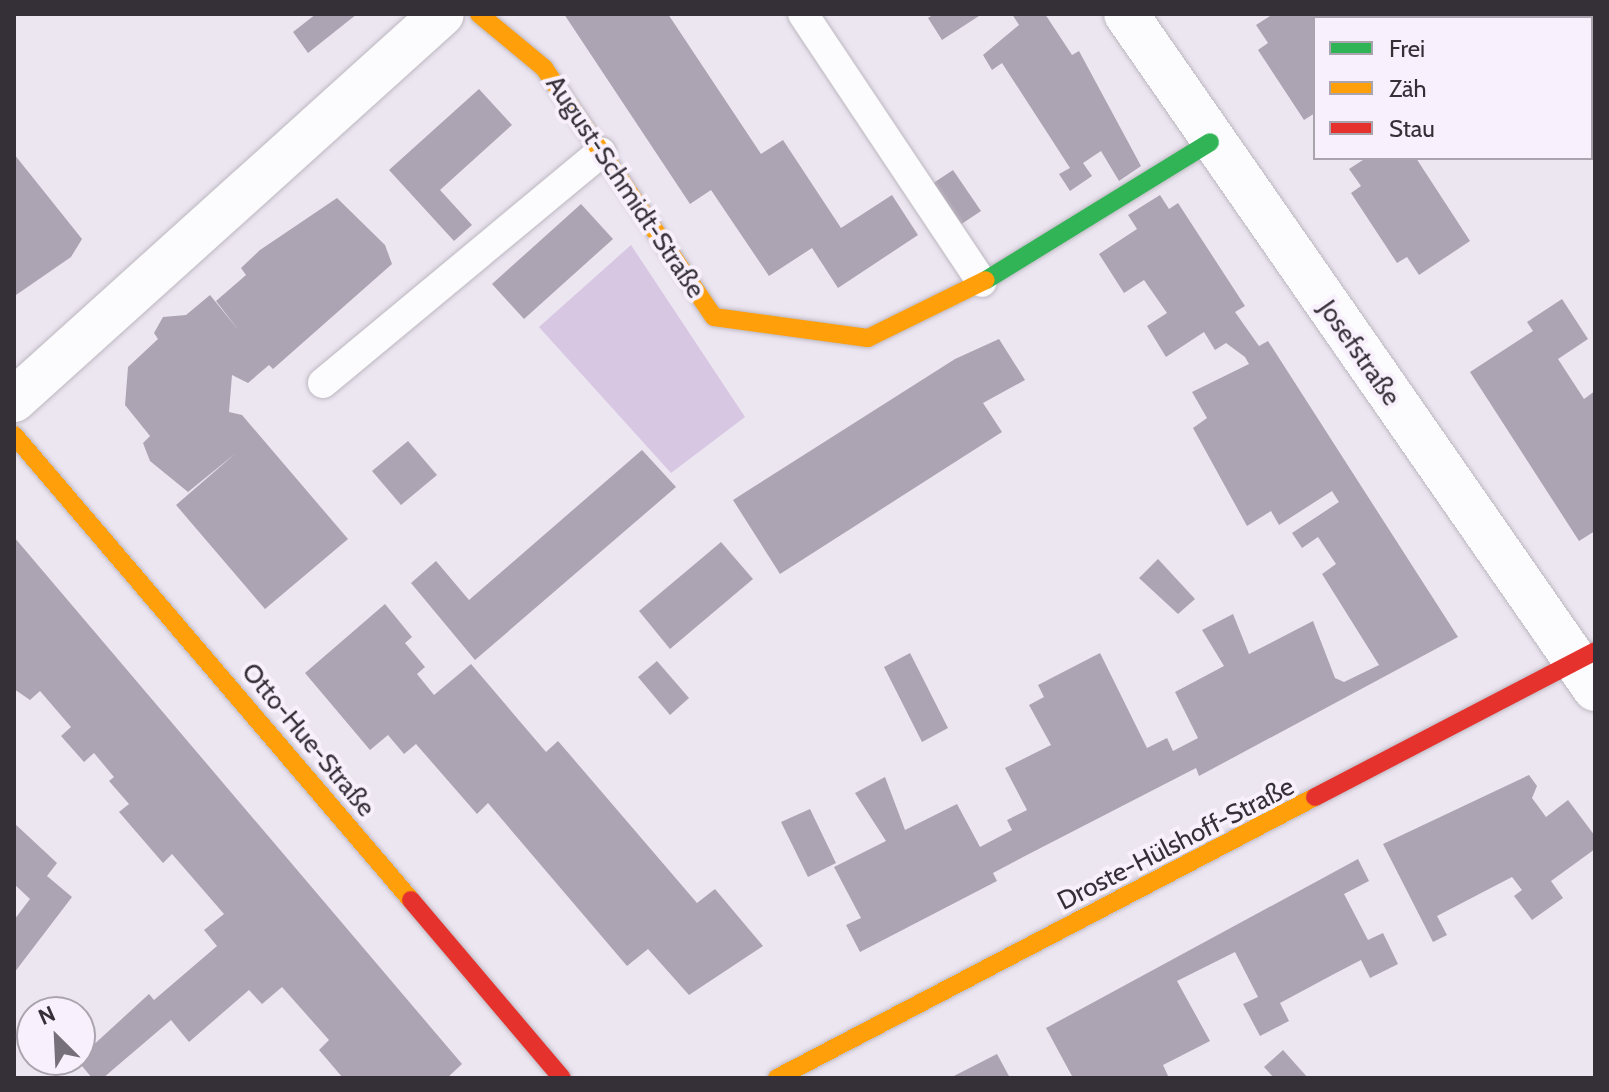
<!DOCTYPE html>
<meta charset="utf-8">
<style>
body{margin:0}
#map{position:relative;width:1609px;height:1092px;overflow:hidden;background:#ece6f1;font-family:Cabin,sans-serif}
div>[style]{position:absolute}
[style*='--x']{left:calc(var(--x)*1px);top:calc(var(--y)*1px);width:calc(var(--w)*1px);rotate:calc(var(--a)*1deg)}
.green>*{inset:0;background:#d7c7e3}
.building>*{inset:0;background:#aca4b2}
.roads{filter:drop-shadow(0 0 2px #bcb7c0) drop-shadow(0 0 2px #bcb7c0)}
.lane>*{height:30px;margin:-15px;padding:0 15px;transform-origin:15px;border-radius:15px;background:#fcfbfd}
.street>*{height:44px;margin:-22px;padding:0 22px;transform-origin:22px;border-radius:22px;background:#fcfbfd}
.fast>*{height:18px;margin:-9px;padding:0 9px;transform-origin:9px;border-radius:9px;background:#30b455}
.slow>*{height:18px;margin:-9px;padding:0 9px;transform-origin:9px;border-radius:9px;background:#ff9f0a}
.jam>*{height:18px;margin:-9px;padding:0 9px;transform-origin:9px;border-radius:9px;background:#e5322d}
span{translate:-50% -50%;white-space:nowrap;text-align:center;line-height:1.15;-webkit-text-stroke:8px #f8f1fd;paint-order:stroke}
.street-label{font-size:26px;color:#353038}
.frame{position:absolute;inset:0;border:16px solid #353038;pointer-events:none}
.legend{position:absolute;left:1313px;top:16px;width:280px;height:144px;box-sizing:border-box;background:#f8f1fd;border:2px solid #aaa4ae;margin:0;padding:10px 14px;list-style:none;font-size:24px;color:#353038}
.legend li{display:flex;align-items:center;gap:16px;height:40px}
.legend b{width:40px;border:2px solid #aaa4ae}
.north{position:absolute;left:16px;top:996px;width:80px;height:80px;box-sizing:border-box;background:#f8f1fd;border:2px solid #aaa4ae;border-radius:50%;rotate:336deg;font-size:22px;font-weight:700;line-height:32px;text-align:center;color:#353038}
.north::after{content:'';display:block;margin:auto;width:28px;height:36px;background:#757079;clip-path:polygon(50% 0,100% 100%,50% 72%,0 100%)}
</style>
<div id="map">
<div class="green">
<i style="clip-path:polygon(631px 245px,745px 417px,671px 473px,539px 327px)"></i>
</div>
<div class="building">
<i style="clip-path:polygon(316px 14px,357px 14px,308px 53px,293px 32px)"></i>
<i style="clip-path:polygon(564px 14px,668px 14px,761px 154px,783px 140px,841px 228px,892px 195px,918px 235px,838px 288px,812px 248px,769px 276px,711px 190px,690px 204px)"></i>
<i style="clip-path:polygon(934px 14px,982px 14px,942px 40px,928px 18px)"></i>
<i style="clip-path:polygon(1012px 14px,1045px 14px,1072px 55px,1079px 51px,1141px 166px,1119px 181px,1101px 151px,1083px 163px,1092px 176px,1070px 191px,1059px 174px,1070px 168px,1002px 63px,992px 70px,983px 55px,1019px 25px)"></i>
<i style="clip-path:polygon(1273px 14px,1389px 14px,1315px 18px,1315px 113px,1304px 120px,1258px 50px,1268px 43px,1256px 25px)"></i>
<i style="clip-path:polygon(479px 89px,512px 125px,440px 190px,472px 225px,454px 241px,389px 170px)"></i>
<i style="clip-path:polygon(14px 154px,82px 239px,71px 257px,16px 295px)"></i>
<i style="clip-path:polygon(1366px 158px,1416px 158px,1470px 241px,1419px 275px,1407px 257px,1397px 263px,1351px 193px,1361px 186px,1349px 169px)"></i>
<i style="clip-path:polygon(953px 170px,981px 211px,957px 227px,929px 186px)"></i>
<i style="clip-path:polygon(1160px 195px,1169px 209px,1178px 203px,1245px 306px,1235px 312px,1259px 346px,1268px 341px,1458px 637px,1199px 776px,1196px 768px,1025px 856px,993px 873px,997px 881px,860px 952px,846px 925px,861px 918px,834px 867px,886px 841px,855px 793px,885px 777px,905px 830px,957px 804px,980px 847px,1012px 830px,1007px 820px,1027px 810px,1005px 768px,1051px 745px,1029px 705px,1044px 697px,1038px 685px,1100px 653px,1147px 748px,1167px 738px,1173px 751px,1198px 738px,1175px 692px,1224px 666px,1202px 630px,1233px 614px,1249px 654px,1313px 621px,1335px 678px,1344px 682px,1379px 665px,1322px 574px,1336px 564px,1318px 537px,1302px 548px,1292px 533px,1339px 502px,1332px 491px,1279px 525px,1271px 511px,1247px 526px,1193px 428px,1207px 418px,1192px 392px,1249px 364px,1245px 357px,1226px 343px,1215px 350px,1204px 332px,1166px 357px,1147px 326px,1167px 313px,1144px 280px,1124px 293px,1099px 254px,1137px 229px,1128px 215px)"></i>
<i style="clip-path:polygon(337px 198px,385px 245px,392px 264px,273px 369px,269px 365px,248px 383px,232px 375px,229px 412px,242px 415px,348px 539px,265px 609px,176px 505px,236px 453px,188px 492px,150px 461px,143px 443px,150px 436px,125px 405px,128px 367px,158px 339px,154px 333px,163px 317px,186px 315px,210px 295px,240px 332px,216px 301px,246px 275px,241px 268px,260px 250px)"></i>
<i style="clip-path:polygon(581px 204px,613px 239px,524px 319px,492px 284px)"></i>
<i style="clip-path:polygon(1562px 299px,1588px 339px,1558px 359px,1584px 399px,1595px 391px,1595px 531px,1579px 541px,1470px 372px,1533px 331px,1527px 322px)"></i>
<i style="clip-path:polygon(999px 339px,1025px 380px,983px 403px,1002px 432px,780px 574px,733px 500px,955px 359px)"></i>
<i style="clip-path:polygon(408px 441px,437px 475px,401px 505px,372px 471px)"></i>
<i style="clip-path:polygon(642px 450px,676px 487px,475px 660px,411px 583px,436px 561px,469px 600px)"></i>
<i style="clip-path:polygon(14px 537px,462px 1064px,447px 1078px,343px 1078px,319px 1050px,329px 1040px,282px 987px,262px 1004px,249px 990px,189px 1042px,171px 1020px,103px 1078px,92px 1078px,77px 1060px,149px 994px,154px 1000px,217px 946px,204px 930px,224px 914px,172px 854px,163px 863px,119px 812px,129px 804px,109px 781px,114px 777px,94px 753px,84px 762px,61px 736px,71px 727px,40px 691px,30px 700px,14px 689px)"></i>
<i style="clip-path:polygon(721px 542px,753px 579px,670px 649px,639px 611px)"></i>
<i style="clip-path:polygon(1158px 559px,1195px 599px,1178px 614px,1139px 578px)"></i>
<i style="clip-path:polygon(385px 604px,412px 637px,405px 643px,425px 667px,417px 674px,434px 695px,471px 664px,546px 752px,558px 741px,697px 903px,715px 889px,763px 946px,689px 995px,648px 949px,627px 966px,488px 803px,477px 814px,416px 744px,404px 754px,388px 735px,370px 750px,305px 673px)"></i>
<i style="clip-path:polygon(910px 653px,948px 728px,922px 742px,884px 667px)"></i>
<i style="clip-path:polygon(657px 661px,689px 698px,670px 715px,638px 677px)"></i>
<i style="clip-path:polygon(1529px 775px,1537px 786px,1532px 798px,1546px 817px,1568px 800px,1595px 836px,1595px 849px,1551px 881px,1563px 898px,1532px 920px,1514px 896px,1522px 890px,1512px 877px,1437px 916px,1447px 935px,1433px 942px,1383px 844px)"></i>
<i style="clip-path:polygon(810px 809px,836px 863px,808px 877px,781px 822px)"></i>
<i style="clip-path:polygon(14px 823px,57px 863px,47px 876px,72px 897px,14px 973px,14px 920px,30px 899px,14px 884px)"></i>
<i style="clip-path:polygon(1358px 859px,1369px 881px,1344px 894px,1368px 940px,1383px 933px,1398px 964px,1370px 978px,1361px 960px,1334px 974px,1280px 1003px,1289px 1021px,1260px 1036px,1243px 1004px,1258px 997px,1235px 952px,1177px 981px,1210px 1041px,1163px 1065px,1169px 1078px,1073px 1078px,1046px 1028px)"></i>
<i style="clip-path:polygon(1283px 1050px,1308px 1078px,1274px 1078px,1264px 1067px)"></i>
<i style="clip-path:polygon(997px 1054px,1010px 1078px,950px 1078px)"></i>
</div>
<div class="roads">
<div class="lane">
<i style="--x:803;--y:14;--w:322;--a:56.3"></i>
<i style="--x:323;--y:383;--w:361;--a:-39.7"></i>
</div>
<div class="street">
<i style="--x:1126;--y:14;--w:822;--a:55.21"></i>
<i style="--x:14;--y:400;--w:576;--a:-42.05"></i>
</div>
<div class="fast">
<i style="--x:986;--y:280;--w:263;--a:-31.6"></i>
</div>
<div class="slow">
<i style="--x:479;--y:14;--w:85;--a:39.7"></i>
<i style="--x:544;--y:68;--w:301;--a:55.7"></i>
<i style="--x:714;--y:317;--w:155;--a:7.8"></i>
<i style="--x:868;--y:338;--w:131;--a:-26.2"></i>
<i style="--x:14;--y:435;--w:611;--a:49.51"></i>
<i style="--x:777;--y:1078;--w:607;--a:-27.58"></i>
</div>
<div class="jam">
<i style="--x:1315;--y:797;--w:316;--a:-27.5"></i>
<i style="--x:411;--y:900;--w:233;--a:49.7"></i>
</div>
</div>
<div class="street-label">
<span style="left:625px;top:187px;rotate:56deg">August-Schmidt-Straße</span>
<span style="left:1359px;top:353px;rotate:55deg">Josefstraße</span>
<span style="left:308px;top:740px;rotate:50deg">Otto-Hue-Straße</span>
<span style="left:1176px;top:844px;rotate:-27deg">Droste-Hülshoff-Straße</span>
</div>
<div class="frame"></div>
<ul class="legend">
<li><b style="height:10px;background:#30b455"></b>Frei</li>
<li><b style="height:10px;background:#ff9f0a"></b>Zäh</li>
<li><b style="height:10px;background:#e5322d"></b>Stau</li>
</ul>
<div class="north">N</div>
</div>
